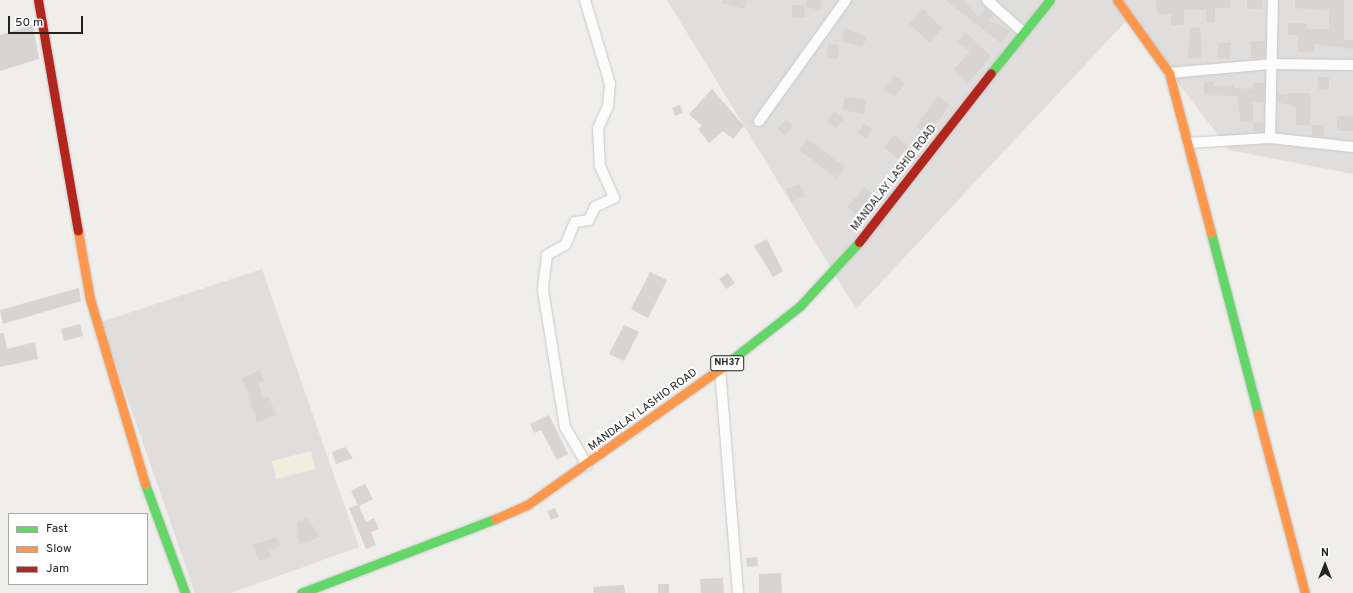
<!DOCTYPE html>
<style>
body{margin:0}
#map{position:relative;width:1353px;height:593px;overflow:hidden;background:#f0eeeb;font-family:Overpass,sans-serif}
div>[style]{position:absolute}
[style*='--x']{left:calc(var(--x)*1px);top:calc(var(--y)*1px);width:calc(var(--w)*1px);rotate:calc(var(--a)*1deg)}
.residential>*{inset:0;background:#dfdedc}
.farmland>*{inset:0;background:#efefdf}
.building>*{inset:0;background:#d7d4d2}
.roads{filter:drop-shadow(0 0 1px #c9c8c7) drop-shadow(0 0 1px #c9c8c7)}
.street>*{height:10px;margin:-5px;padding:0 5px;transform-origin:5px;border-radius:5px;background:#fdfcfc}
.fast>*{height:9px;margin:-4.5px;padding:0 4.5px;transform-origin:4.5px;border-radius:4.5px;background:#63d668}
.slow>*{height:9px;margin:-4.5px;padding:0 4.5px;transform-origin:4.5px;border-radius:4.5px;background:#ff974d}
.jam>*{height:9px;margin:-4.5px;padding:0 4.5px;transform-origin:4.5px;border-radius:4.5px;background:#b3261e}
span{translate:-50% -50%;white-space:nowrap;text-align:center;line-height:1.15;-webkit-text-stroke:4px #fff;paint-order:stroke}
.shield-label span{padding:1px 3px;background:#fff;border:1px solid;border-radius:3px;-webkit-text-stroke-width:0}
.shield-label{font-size:10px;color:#222;font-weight:700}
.street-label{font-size:11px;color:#222}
.legend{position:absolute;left:8px;top:513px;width:140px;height:72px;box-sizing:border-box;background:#fff;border:1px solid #a7a7a7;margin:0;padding:5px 7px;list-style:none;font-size:12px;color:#222}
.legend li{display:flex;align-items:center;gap:8px;height:20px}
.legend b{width:20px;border:1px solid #a7a7a7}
.north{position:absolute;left:1305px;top:545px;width:40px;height:40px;-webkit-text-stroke:3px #fff;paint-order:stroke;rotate:0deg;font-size:11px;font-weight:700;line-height:16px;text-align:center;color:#222}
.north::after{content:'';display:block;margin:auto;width:14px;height:18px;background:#222;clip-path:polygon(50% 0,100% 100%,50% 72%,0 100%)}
.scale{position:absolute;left:8px;top:16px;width:75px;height:18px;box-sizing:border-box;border:2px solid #222;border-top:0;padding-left:5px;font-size:12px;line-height:14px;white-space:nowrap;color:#222;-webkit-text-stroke:3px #fff;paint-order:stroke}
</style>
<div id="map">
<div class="residential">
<i style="clip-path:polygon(667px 0,1353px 0,1353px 174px,1229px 150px,1129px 18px,856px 309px)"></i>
<i style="clip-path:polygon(262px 269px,359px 547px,231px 593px,195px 593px,101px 322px)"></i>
</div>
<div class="farmland">
<i style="clip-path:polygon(311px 451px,315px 469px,276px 479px,272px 461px)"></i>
</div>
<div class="building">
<i style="clip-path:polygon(722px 0,747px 0,745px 9px,722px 3px)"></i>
<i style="clip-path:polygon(807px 0,822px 0,820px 10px,805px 7px)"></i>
<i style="clip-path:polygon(945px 0,964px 0,978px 18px,986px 8px,993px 15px,989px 20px,1011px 31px,1001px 43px)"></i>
<i style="clip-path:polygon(1156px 0,1230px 0,1230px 8px,1215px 8px,1215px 22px,1206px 22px,1206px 10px,1184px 10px,1184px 25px,1171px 25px,1171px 14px,1157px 15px)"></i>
<i style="clip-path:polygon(1247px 0,1262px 0,1262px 9px,1247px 9px)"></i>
<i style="clip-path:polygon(1295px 0,1344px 0,1344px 40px,1353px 40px,1353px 49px,1313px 44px,1314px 52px,1298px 52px,1298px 35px,1288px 35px,1288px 23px,1306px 23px,1306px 29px,1329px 29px,1329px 10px,1295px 8px)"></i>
<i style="clip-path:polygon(792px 5px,804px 5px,805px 17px,792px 18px)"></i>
<i style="clip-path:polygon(923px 9px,942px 28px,930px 43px,909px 24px)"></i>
<i style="clip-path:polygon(33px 25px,39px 59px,0 71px,0 35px)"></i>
<i style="clip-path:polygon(1200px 27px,1202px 58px,1188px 58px,1190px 28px)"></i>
<i style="clip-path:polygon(844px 28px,867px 37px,862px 47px,842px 41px)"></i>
<i style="clip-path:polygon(966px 33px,991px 56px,968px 83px,954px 69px,970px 52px,958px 42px)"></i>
<i style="clip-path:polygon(1251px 41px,1265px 41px,1265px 58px,1251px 58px)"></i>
<i style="clip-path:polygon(1218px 43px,1231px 43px,1230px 59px,1218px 58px)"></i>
<i style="clip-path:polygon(828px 44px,839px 45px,838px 59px,827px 58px)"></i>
<i style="clip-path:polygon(894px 75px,905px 83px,895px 97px,884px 89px)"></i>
<i style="clip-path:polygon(1318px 77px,1329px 77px,1329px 90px,1318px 90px)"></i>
<i style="clip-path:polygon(1204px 81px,1214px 81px,1214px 86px,1234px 85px,1234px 88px,1253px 89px,1253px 83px,1265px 83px,1264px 102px,1253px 102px,1253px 122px,1241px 122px,1237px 96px,1204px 95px)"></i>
<i style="clip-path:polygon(712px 89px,744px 126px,733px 139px,723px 131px,709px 143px,698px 129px,702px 126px,689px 114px)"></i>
<i style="clip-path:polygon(1291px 93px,1311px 93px,1310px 125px,1296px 125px,1296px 107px,1277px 102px,1277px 95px)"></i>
<i style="clip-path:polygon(938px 96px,949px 105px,928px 136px,916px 126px)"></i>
<i style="clip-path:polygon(845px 97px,866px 100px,864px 114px,843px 110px)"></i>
<i style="clip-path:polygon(680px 105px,683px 113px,675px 116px,672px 108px)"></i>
<i style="clip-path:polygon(834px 111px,844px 118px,836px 128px,827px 122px)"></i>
<i style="clip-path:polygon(1337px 116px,1353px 116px,1353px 131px,1337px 131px)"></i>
<i style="clip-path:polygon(787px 120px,793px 127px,784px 135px,777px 128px)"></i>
<i style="clip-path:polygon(1263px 122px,1263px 131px,1253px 131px,1253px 123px)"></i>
<i style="clip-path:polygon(864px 123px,873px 129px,866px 139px,858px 133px)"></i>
<i style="clip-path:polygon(1312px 125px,1324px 125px,1324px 137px,1312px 136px)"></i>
<i style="clip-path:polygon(894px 135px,908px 146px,898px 159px,884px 147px)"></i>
<i style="clip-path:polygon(807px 139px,845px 167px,837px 178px,799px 150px)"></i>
<i style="clip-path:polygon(799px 184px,805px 196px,792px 202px,786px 189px)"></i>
<i style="clip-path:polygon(865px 187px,878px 199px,860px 218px,847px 207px)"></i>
<i style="clip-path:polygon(767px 239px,783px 271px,773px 277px,754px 246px)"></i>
<i style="clip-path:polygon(650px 272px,667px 280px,648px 318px,631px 309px)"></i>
<i style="clip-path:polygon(728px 273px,735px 283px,726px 289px,719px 279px)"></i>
<i style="clip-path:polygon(79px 288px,81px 301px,3px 324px,0 310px)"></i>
<i style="clip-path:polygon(80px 324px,83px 336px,64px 341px,61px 329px)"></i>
<i style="clip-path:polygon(624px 325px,639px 332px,624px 361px,609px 354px)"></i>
<i style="clip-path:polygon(0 333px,4px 333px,7px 349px,35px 342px,38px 359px,0 367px)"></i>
<i style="clip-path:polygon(260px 370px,264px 381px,258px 383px,263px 398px,269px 396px,276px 415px,257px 422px,242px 378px)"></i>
<i style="clip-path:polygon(549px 415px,568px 454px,557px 460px,541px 430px,534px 433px,530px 424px)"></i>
<i style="clip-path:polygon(345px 447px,353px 458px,336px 464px,332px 452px)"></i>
<i style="clip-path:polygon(365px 484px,373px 499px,359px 506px,366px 522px,374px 518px,379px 529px,371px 532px,376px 545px,366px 549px,349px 508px,358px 505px,351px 491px)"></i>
<i style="clip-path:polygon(555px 508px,559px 517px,551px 520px,547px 511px)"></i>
<i style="clip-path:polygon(307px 518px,320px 537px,299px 544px,297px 522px)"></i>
<i style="clip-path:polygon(276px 537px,280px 546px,269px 551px,271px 557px,259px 561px,253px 545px)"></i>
<i style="clip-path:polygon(757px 557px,758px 566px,747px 567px,746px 558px)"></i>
<i style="clip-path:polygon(781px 573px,782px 593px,759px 593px,759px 574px)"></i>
<i style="clip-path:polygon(723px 578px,724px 593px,701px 593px,700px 579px)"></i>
<i style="clip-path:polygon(658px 584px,669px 584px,669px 593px,658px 593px)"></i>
<i style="clip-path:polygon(624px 585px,625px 593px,594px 593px,593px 587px)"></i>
</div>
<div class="roads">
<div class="street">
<i style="--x:585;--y:0;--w:88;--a:73.4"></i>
<i style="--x:610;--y:84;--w:22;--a:95"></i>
<i style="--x:608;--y:106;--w:24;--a:114"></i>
<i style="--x:598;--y:128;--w:38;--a:87"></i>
<i style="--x:600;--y:166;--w:35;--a:66"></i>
<i style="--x:614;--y:198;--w:21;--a:155"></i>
<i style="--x:595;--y:207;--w:14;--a:115"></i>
<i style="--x:589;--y:220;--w:14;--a:172"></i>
<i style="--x:575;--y:222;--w:25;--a:113"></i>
<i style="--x:565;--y:245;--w:21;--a:151"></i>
<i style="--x:547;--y:255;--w:35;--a:97"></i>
<i style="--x:543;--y:290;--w:139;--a:80.9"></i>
<i style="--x:565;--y:427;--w:44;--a:59.9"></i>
<i style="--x:987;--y:0;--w:48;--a:41.6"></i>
<i style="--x:1169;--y:73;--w:102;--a:-5"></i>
<i style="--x:1271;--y:64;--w:82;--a:0.7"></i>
<i style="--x:759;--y:121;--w:149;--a:-54.3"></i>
<i style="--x:1270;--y:138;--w:138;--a:-88.8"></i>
<i style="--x:1188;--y:143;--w:82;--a:-3.5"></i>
<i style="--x:1270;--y:138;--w:83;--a:6.2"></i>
<i style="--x:720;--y:369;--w:225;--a:85.4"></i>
</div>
<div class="fast">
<i style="--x:991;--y:73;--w:94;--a:-51.1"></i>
<i style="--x:1211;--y:233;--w:187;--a:75.4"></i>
<i style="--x:721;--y:368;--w:100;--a:-38.1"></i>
<i style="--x:800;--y:306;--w:87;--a:-47.3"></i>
<i style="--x:145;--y:484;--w:116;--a:69.8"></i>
<i style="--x:301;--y:593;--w:208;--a:-20.9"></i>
</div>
<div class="slow">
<i style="--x:1117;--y:0;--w:90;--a:54.5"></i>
<i style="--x:1169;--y:73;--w:165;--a:75.3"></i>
<i style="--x:78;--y:231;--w:69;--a:80"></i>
<i style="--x:90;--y:299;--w:193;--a:73.4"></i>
<i style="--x:1258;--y:414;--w:185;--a:75.3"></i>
<i style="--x:495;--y:519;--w:35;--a:-24"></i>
<i style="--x:527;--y:505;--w:237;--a:-35.2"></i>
</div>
<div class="jam">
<i style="--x:38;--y:0;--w:234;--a:80.2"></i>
<i style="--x:859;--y:242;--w:214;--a:-52"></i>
</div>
</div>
<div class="shield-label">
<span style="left:727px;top:363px">NH37</span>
</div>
<div class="street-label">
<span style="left:894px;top:178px;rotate:-52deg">MANDALAY LASHIO ROAD</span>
<span style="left:643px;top:410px;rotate:-36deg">MANDALAY LASHIO ROAD</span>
</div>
<ul class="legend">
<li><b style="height:5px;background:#63d668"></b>Fast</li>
<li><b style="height:5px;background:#ff974d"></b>Slow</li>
<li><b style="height:5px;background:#b3261e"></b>Jam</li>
</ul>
<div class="north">N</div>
<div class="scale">50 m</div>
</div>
